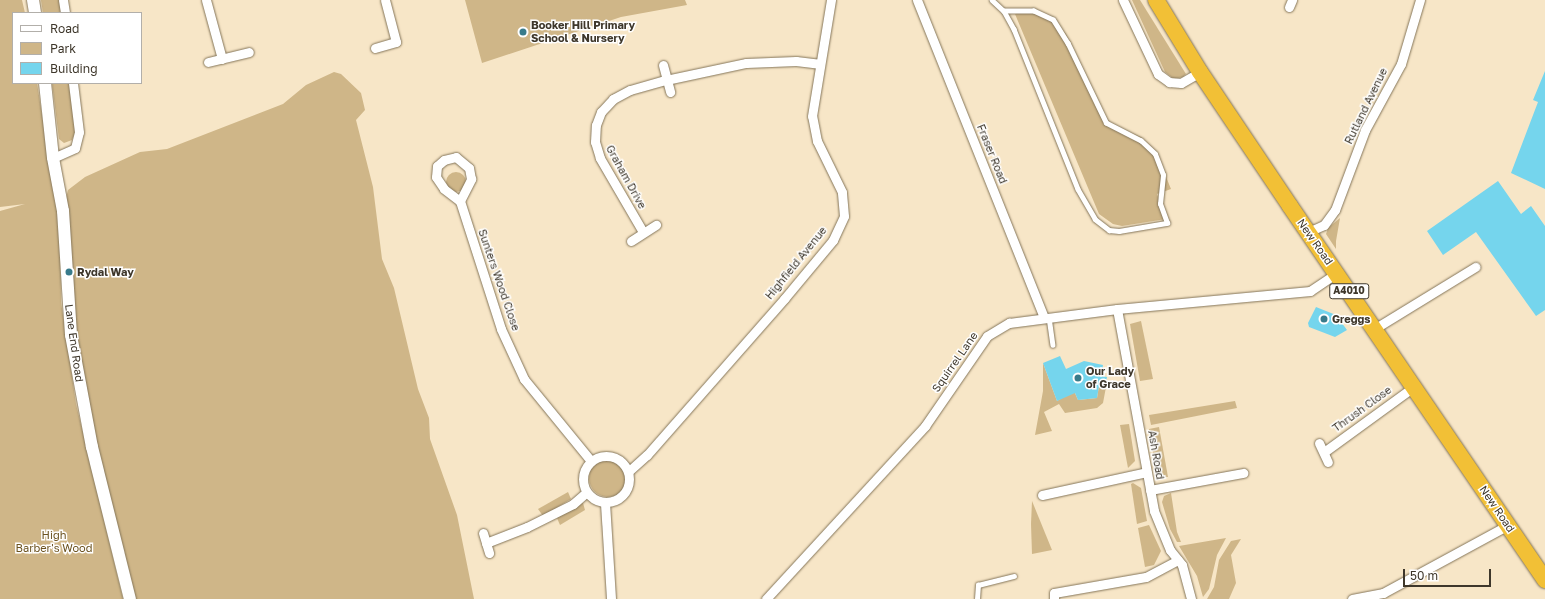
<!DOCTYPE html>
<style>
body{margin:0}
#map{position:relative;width:1545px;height:599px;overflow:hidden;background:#f7e6c7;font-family:"Golos Text",sans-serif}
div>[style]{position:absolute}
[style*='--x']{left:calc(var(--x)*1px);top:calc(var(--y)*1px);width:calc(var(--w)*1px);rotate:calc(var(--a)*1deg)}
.green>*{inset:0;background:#cfb688}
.round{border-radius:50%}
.building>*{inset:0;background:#75d5ed}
.roads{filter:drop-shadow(0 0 1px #847559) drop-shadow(0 0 1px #847559)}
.service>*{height:4.5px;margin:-2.25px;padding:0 2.25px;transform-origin:2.25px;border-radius:2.25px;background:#fff}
.minor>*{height:9px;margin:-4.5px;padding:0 4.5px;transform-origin:4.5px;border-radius:4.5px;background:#fff}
.minor>.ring{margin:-4.5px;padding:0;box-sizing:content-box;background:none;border:9px solid #fff;border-radius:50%}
.tertiary>*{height:12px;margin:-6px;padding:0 6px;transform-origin:6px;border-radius:6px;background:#fff}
.trunk>*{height:16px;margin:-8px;padding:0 8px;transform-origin:8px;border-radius:8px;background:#f2c036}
.dots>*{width:11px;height:11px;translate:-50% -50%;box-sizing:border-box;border:2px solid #fff;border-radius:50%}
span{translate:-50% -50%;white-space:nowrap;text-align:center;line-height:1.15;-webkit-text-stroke:3px #fff;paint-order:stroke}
.shield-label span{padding:1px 3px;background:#fff;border:1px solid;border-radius:3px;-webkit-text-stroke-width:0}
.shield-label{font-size:10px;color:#3e372b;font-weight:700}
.poi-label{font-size:11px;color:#3e372b;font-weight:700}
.left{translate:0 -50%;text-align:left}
.street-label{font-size:11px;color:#3e372b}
.park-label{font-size:11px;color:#6c5320}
.legend{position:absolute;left:12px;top:12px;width:130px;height:72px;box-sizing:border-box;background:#fff;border:1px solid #b2afaa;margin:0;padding:5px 7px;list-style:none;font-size:12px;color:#3e372b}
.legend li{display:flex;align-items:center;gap:8px;height:20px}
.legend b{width:20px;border:1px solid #b2afaa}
.scale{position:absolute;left:1403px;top:569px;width:88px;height:18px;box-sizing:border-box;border:2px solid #3e372b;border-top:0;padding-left:5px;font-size:12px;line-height:14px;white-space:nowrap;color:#3e372b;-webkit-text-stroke:3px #fff;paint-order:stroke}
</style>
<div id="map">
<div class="green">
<i style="clip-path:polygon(0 0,22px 0,25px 13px,13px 13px,13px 83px,37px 83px,60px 230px,61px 302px,76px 404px,123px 599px,0 599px,0 211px,25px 204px,0 207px)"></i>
<i style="clip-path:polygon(41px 0,60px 0,61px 13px,43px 13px)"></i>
<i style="clip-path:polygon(465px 0,685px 0,687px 5px,621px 17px,482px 63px)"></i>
<i style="clip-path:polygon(1132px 0,1140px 0,1186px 74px,1183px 77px,1174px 79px,1165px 72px)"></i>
<i style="clip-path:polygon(1032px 9px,1054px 19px,1066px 34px,1106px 119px,1112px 125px,1141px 137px,1155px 150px,1171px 189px,1157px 194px,1166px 219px,1122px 226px,1113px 224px,1099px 214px,1015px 14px,1020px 11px)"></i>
<i style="clip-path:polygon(334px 72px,341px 74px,361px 93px,365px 110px,356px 120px,373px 187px,382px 259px,394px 288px,418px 389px,429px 418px,430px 439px,457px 515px,474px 599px,134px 599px,96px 446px,76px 333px,65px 202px,68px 190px,85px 177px,140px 152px,167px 149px,283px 104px,306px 85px)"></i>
<i style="clip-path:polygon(52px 83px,71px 83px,77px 128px,72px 140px,64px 143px,59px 139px)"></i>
<i class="round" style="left:446px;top:172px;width:20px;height:20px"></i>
<i style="clip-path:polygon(1340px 218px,1336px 241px,1336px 249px,1326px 234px,1328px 228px)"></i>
<i style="clip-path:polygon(1141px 321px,1153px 379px,1140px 381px,1130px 324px)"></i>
<i style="clip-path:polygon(1043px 363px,1057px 401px,1074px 391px,1078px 400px,1097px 398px,1099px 386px,1106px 387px,1103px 403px,1097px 408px,1065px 413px,1059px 404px,1044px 412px,1052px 431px,1035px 435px,1043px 391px)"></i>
<i style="clip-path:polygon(1235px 401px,1237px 408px,1151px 425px,1149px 415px)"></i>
<i style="clip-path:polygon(1129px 424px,1135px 461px,1128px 468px,1120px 425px)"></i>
<i style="clip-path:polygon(1159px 427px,1168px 477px,1164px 477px,1156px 471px,1149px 429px)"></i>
<i class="round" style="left:589px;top:459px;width:38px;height:38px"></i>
<i style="clip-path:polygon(1133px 483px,1141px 488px,1147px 521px,1137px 524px,1131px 484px)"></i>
<i style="clip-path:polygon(568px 492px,571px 499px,543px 516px,538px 509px)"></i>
<i style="clip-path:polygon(1171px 493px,1177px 532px,1181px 542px,1177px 542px,1170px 529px,1162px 502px,1164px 496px)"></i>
<i style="clip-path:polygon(1032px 501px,1052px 550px,1032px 554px,1031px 524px)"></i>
<i style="clip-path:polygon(581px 503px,583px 503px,585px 510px,560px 525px,557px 518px)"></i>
<i style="clip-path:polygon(1149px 525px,1161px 551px,1154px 565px,1145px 567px,1138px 528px)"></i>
<i style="clip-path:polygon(1226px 538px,1217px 555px,1209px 589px,1203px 597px,1197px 576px,1179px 546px)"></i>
<i style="clip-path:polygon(1241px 539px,1231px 555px,1236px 583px,1229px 599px,1207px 599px,1214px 587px,1219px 560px,1231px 541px)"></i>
</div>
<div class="building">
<i style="clip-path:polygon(1545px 71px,1545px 189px,1511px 173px,1538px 102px,1533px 100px)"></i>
<i style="clip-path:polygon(1498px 181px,1521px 214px,1531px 206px,1545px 226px,1545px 310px,1536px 316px,1476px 232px,1443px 255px,1427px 231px)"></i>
<i style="clip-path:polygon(1316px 307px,1336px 315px,1347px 330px,1335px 337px,1309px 327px,1308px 323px)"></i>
<i style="clip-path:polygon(1060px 356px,1066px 369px,1084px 361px,1103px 365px,1101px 376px,1107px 377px,1105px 387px,1099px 386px,1097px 398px,1078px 400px,1075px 393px,1057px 401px,1043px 363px)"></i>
</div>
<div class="roads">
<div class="service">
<i style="--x:992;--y:0;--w:16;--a:43"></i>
<i style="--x:1004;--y:11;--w:21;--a:61"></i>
<i style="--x:1014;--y:29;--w:172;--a:68.2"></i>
<i style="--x:1078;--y:189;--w:34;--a:60"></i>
<i style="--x:1095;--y:219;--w:18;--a:38"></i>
<i style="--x:1109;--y:230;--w:10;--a:6"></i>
<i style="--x:1119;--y:231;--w:49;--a:-9.5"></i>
<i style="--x:1167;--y:223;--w:20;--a:-110"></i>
<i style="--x:1160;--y:204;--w:29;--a:-84"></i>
<i style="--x:1163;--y:175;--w:22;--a:-111"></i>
<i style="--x:1155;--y:154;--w:19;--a:-137"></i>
<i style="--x:1141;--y:141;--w:39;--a:-153"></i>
<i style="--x:1106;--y:123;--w:88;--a:-115.7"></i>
<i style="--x:1068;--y:44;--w:28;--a:-122"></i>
<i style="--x:1053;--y:20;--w:21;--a:-155"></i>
<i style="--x:1034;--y:11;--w:30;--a:180"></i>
<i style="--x:1049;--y:317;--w:28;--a:82"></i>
<i style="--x:977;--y:599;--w:14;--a:-86"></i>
<i style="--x:978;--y:585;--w:37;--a:-14"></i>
</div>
<div class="minor">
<i style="--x:63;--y:0;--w:13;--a:81"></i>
<i style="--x:206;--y:0;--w:61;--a:74.8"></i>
<i style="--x:917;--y:0;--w:341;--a:68.2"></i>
<i style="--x:1123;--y:0;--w:82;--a:64.7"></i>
<i style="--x:1158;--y:74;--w:14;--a:36"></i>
<i style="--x:1169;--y:82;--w:12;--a:5"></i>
<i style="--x:1181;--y:83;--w:22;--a:-30"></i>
<i style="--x:1289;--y:7;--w:8;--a:-67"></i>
<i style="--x:375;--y:48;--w:22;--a:-16"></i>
<i style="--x:396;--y:42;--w:43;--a:-104.7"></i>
<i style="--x:208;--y:62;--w:42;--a:-13.7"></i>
<i style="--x:663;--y:65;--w:28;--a:75"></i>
<i style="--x:53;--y:158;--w:24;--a:-24"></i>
<i style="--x:75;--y:148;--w:16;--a:-76"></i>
<i style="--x:79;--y:132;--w:49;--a:-97"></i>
<i style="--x:460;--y:201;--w:25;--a:-63"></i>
<i style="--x:471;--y:179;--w:11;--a:-100"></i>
<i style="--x:469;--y:168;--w:17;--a:-140"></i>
<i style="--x:456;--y:157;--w:12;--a:166"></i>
<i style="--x:444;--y:160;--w:9;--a:139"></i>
<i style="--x:437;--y:166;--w:11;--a:95"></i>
<i style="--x:436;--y:177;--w:14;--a:56"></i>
<i style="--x:444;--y:189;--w:20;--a:37"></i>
<i style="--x:460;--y:201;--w:134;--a:72.2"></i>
<i style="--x:501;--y:329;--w:55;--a:65.3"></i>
<i style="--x:524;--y:379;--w:106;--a:50.7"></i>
<i style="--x:643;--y:232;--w:86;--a:-120.2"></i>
<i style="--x:600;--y:158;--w:17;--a:-107"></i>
<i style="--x:595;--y:142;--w:17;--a:-87"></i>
<i style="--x:596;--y:125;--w:14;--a:-69"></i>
<i style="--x:601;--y:112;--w:18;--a:-47"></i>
<i style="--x:613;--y:99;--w:19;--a:-28"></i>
<i style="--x:630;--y:90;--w:37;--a:-16"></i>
<i style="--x:666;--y:80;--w:82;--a:-12"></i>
<i style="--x:746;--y:63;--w:50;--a:-2.3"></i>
<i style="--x:796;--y:61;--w:23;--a:7"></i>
<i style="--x:1308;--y:232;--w:17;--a:-24"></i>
<i style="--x:1324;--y:225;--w:19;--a:-54"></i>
<i style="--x:1335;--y:210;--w:85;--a:-69.4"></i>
<i style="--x:1365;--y:130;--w:75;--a:-61.4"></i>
<i style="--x:1401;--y:64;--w:67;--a:-73.5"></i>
<i style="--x:631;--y:241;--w:30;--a:-33"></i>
<i style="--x:1117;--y:309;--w:205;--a:79.6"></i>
<i style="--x:1154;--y:511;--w:42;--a:67.7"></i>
<i style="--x:1170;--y:550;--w:19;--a:51"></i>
<i style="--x:1182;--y:565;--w:35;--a:75"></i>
<i style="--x:1374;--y:329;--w:119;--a:-31.5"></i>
<i style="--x:1319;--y:443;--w:21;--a:65"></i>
<i style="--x:1324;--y:452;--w:112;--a:-36"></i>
<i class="ring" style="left:583px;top:456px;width:37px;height:37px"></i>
<i style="--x:629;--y:471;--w:24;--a:-42"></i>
<i style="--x:647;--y:455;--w:208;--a:-48.7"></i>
<i style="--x:784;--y:299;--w:77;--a:-50.3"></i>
<i style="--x:833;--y:240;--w:26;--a:-65"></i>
<i style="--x:844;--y:216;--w:24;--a:-95"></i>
<i style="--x:842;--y:192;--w:57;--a:-116.1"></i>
<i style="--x:817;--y:141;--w:25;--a:-101"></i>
<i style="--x:812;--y:116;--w:118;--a:-80.7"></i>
<i style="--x:1150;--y:490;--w:95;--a:-10.4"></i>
<i style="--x:1042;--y:495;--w:107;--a:-12.4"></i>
<i style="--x:605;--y:503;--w:96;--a:86.4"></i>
<i style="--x:483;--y:533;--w:21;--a:73"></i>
<i style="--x:486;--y:543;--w:44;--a:-21.3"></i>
<i style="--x:527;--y:527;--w:51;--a:-26.6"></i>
<i style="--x:573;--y:504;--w:18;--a:-41"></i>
<i style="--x:766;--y:599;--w:235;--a:-47.4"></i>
<i style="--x:925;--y:426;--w:109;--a:-55.4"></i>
<i style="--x:987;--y:336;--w:26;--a:-31"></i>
<i style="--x:1009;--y:323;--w:109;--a:-7.4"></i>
<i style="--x:1117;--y:309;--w:194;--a:-5.3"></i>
<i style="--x:1310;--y:291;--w:32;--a:-34"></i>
<i style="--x:1054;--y:599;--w:6;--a:-90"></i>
<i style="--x:1054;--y:593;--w:93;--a:-9.9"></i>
<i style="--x:1146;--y:577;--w:36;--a:-28"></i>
<i style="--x:1352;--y:599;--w:32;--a:-11"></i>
<i style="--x:1383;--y:593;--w:142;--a:-28.5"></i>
</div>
<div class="tertiary">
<i style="--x:33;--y:0;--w:13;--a:81"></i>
<i style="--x:45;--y:83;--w:75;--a:83.9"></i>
<i style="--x:53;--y:158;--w:54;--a:79.3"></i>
<i style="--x:63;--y:211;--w:124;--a:86.3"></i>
<i style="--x:71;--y:335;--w:114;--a:79.4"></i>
<i style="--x:92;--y:447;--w:157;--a:76"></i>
</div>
<div class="trunk">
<i style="--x:1156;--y:0;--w:84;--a:58.6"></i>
<i style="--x:1200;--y:72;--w:161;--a:56.1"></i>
<i style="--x:1290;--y:206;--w:453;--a:55.7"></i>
</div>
</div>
<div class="dots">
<i style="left:523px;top:32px;background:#387b8b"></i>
<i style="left:69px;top:272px;background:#387b8b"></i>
<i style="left:1324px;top:319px;background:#387b8b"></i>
<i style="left:1078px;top:378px;background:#387b8b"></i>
</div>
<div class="shield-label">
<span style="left:1349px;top:291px">A4010</span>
</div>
<div class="poi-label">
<span class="left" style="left:531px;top:32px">Booker Hill Primary<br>School &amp; Nursery</span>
<span class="left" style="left:77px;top:272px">Rydal Way</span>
<span class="left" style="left:1332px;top:319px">Greggs</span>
<span class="left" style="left:1086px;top:378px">Our Lady<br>of Grace</span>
</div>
<div class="street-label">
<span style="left:1366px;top:106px;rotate:-64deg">Rutland Avenue</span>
<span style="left:992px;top:154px;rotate:68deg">Fraser Road</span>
<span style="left:626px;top:177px;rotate:61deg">Graham Drive</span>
<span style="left:1315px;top:242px;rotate:55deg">New Road</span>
<span style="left:796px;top:263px;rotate:-51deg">Highfield Avenue</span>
<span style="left:499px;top:280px;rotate:71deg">Sunters Wood Close</span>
<span style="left:74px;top:343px;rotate:82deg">Lane End Road</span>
<span style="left:955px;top:362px;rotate:-55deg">Squirrel Lane</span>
<span style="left:1362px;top:409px;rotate:-36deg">Thrush Close</span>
<span style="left:1156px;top:455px;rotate:80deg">Ash Road</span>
<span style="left:1497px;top:509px;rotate:56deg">New Road</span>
</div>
<div class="park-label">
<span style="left:54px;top:542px">High<br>Barber's Wood</span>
</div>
<ul class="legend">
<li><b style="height:5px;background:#fff"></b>Road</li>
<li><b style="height:11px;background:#cfb688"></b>Park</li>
<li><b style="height:11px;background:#75d5ed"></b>Building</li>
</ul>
<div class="scale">50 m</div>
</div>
